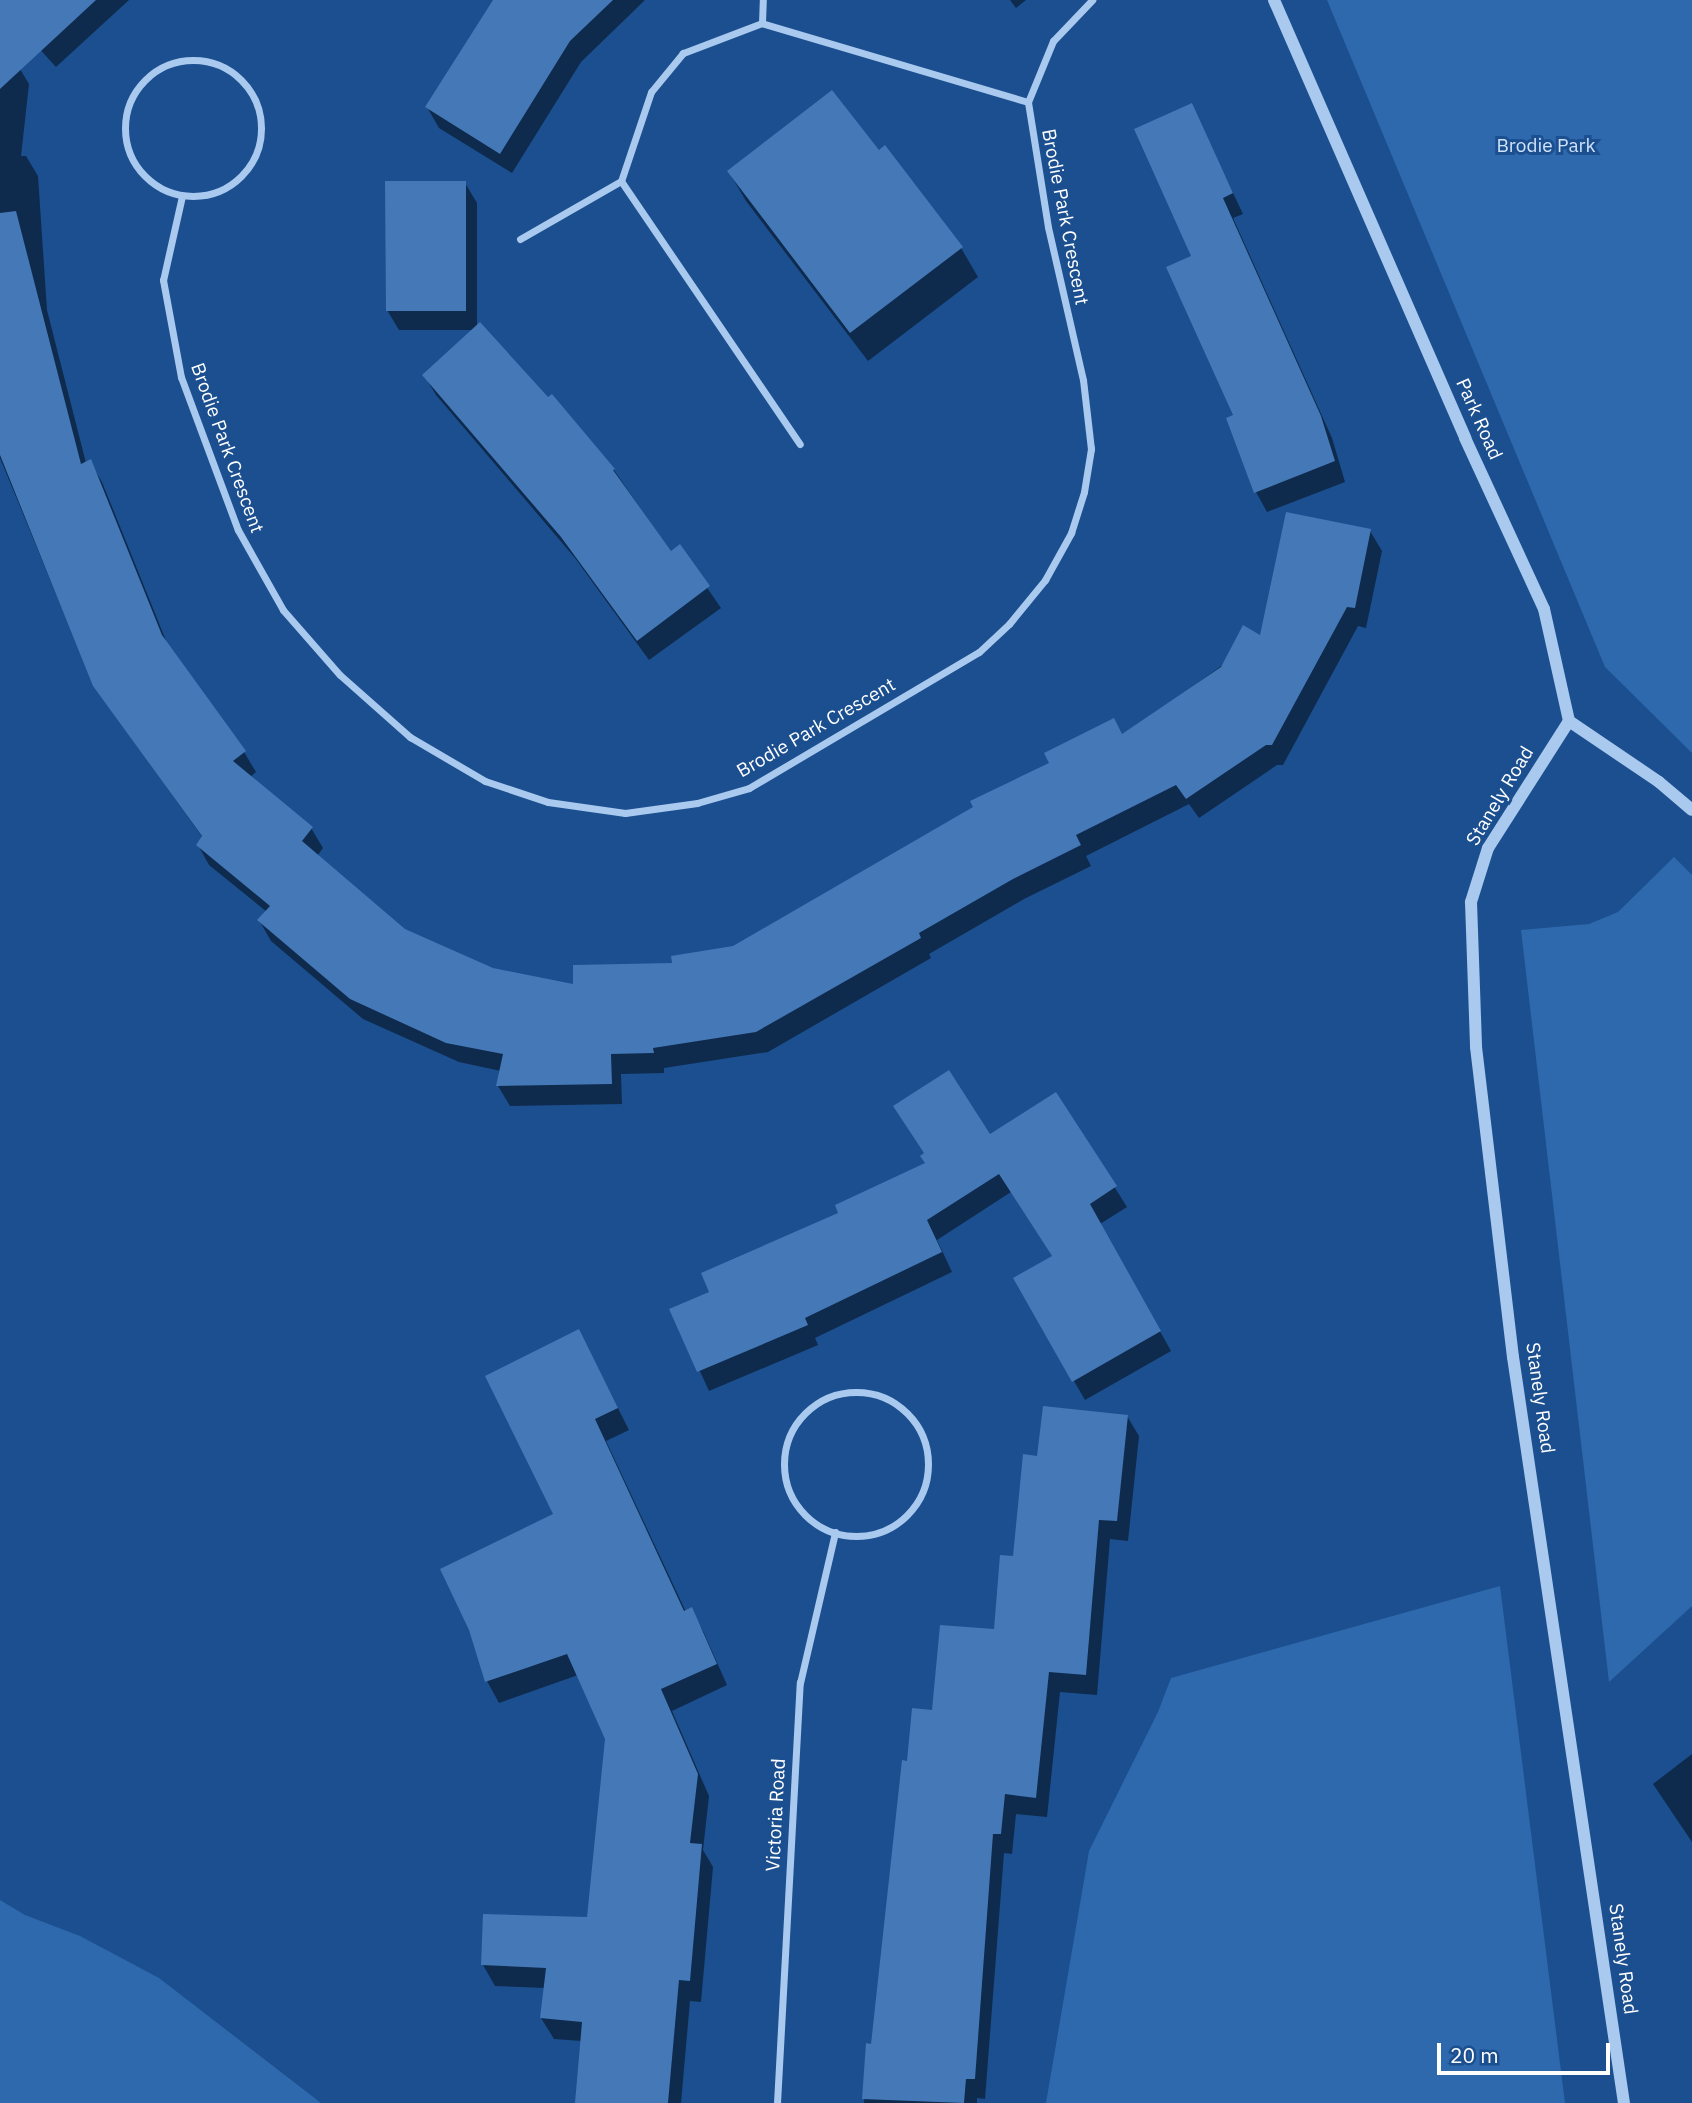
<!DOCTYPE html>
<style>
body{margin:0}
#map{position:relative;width:1692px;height:2103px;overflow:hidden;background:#1b4f8f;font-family:"IBM Plex Sans",sans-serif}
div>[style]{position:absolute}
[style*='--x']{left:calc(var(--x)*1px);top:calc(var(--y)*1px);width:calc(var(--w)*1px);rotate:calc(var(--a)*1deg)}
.green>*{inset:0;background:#2e69ad}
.shadow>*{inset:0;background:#0007}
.building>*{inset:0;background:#4478b7}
.minor>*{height:7px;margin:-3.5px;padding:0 3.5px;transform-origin:3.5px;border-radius:3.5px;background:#a9c9ee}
.minor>.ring{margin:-3.5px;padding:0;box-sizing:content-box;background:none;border:7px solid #a9c9ee;border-radius:50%}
.tertiary>*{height:12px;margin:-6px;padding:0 6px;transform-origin:6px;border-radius:6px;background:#a9c9ee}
span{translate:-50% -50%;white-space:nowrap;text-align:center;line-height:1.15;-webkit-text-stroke:6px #1b4f8f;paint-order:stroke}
.park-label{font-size:19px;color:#cfe3fa}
.street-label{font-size:19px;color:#fff}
.scale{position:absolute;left:1437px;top:2043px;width:173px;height:32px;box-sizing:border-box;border:4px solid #fff;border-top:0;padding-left:9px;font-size:21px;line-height:24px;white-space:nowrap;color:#fff;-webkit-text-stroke:5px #1b4f8f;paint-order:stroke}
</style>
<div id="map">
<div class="green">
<i style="clip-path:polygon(1327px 0,1692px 0,1692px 753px,1605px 667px)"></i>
<i style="clip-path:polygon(1674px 857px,1692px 875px,1692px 1606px,1609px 1682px,1521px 930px,1589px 924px,1618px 912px)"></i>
<i style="clip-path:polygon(1500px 1586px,1565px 2103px,1046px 2103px,1089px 1851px,1158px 1712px,1171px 1678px)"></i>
<i style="clip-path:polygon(0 1900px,25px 1915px,80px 1936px,159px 1978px,321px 2103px,0 2103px)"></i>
</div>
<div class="shadow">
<i style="clip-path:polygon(0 0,129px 0,56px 67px,4px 10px)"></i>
<i style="clip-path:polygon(495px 0,645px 0,581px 62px,512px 173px,439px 128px,427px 107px)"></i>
<i style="clip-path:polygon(1010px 0,1026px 0,1016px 8px)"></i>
<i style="clip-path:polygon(0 62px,17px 64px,29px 84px,21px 156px,26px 156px,38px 176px,47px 310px,86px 463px,90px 462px,102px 482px,169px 648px,244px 752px,256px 772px,250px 777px,311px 828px,323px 848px,317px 856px,404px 930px,493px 970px,575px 986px,734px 948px,1123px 736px,1262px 637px,1370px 531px,1382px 551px,1366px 628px,1358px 626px,1283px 765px,1277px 765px,1199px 818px,1189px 804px,1086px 856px,1091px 866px,1024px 899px,929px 954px,931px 958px,768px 1052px,664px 1068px,664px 1073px,621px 1074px,622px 1104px,510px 1106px,498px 1086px,501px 1071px,459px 1062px,363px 1019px,271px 941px,259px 920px,267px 912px,209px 865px,198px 845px,203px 838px,94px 686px,0 458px)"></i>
<i style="clip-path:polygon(1191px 105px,1243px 214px,1233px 218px,1332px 438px,1345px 482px,1267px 512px,1256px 492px,1193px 257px)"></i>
<i style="clip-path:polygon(878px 152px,961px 248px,978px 277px,868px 361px,746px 201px,729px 172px)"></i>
<i style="clip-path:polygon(465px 183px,477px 203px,477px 327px,614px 470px,671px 553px,679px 547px,721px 608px,649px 660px,575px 558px,436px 395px,424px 375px,474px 330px,399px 330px,387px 310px)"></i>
<i style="clip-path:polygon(1056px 1094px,1127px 1207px,1100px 1224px,1171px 1351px,1085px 1400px,1015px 1279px,1053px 1257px,1011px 1192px,937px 1240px,952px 1272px,815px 1338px,818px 1345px,709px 1391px,672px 1310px,711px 1293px,841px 1214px,990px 1137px)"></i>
<i style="clip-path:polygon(579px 1331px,629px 1430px,606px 1441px,686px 1612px,691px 1610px,703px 1631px,727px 1685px,672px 1711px,709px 1796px,703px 1850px,713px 1867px,701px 2002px,690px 2001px,681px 2103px,576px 2103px,582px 2041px,554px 2039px,541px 2018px,545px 1988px,495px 1986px,483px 1965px,588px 1919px,606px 1739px,578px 1675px,499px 1703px,487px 1681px,471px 1629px,555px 1515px)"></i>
<i style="clip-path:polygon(1127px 1416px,1139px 1436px,1128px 1541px,1110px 1539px,1097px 1695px,1060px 1692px,1047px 1817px,1016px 1814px,1012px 1854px,1004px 1853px,985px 2099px,977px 2098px,977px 2103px,864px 2103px,868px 2045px,873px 2045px,903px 1762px,908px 1762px,933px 1712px,996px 1631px,1039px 1458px)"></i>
<i style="clip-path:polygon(1692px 1754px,1692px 1842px,1653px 1784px)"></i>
</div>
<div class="building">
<i style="clip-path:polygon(0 0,96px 0,0 89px)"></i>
<i style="clip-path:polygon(493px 0,613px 0,570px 41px,500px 154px,425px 107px)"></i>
<i style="clip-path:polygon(832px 90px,879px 150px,885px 145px,963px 247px,850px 333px,727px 171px)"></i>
<i style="clip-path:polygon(1192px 103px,1233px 193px,1223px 198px,1321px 416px,1335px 461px,1254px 493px,1226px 418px,1233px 415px,1166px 267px,1191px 256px,1134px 129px)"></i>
<i style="clip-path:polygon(385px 181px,466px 181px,466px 311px,386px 311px)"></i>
<i style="clip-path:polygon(16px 211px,81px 464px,91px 459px,162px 635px,246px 751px,233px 761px,313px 827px,302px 841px,405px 929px,493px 968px,573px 984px,573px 965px,672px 963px,671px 956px,733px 946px,973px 807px,970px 801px,1049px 763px,1044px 753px,1114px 718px,1122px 734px,1221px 667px,1243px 625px,1260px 635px,1286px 512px,1371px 529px,1355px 608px,1347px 607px,1272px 745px,1266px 745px,1186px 799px,1176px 785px,1076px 835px,1081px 845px,1013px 879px,919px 933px,921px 938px,756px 1032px,653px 1048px,654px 1053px,611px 1054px,612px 1084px,496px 1086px,503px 1054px,446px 1043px,350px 999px,257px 920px,270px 906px,196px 845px,202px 836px,93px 686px,0 455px,0 213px)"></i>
<i style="clip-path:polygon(480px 322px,548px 397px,552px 394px,615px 469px,613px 470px,671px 551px,680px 544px,710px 586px,637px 641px,561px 537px,422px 375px)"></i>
<i style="clip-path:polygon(949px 1070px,990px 1134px,1056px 1092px,1117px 1186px,1090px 1204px,1161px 1331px,1072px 1382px,1013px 1278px,1052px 1256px,999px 1174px,927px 1220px,942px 1252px,805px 1318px,808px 1325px,697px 1372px,669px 1309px,709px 1292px,701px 1273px,838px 1213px,835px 1205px,925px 1163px,920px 1156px,924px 1153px,893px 1106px)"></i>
<i style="clip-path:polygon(579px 1329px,618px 1408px,595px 1419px,684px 1611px,692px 1607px,717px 1664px,661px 1689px,698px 1774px,690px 1843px,702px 1844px,690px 1981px,679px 1980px,668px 2103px,575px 2103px,582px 2022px,540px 2018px,546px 1968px,481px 1965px,483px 1914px,587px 1917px,605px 1739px,567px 1654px,485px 1682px,469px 1630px,440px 1569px,553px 1514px,485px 1376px)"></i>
<i style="clip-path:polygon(1043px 1406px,1128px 1415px,1117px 1521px,1099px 1520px,1086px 1675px,1049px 1672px,1036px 1798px,1005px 1794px,1001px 1834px,993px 1834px,975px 2079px,966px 2079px,964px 2103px,862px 2099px,866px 2043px,871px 2044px,902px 1760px,907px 1761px,912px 1708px,932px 1710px,940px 1625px,994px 1629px,1000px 1555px,1013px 1556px,1023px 1454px,1037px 1456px)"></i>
</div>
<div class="minor">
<i style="--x:762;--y:23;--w:85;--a:159.2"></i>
<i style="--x:683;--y:53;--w:50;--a:129.4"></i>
<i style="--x:651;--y:92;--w:94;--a:108.6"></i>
<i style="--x:621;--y:181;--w:318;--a:55.8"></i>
<i class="ring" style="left:125px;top:60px;width:129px;height:129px"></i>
<i style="--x:1028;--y:102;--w:66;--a:-67.7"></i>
<i style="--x:1053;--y:41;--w:57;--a:-46.4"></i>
<i style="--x:182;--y:196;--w:86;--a:102.7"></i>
<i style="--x:163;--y:280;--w:99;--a:79.5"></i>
<i style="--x:181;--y:377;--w:163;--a:69.6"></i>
<i style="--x:238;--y:530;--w:92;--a:60.6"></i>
<i style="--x:283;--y:610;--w:86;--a:48.8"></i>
<i style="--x:340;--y:675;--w:94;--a:41.5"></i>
<i style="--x:410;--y:737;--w:87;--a:30.4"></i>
<i style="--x:485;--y:781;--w:66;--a:18.4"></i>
<i style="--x:548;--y:802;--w:78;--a:8.1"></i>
<i style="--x:625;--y:813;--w:73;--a:-7.9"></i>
<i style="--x:697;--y:803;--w:54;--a:-16.1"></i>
<i style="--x:749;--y:788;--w:267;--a:-30.6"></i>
<i style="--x:979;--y:652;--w:41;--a:-43"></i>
<i style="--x:1009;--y:624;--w:57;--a:-50.7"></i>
<i style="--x:1045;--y:580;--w:54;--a:-61"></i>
<i style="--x:1071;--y:533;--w:43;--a:-72.4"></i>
<i style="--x:1084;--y:492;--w:44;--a:-80.8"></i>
<i style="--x:1091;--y:449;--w:69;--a:-96.6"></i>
<i style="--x:1083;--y:380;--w:157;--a:-102.9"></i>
<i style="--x:1048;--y:227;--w:127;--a:-99.1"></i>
<i style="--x:1028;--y:102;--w:277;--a:-163.5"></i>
<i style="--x:762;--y:23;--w:23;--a:-88"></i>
<i style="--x:520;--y:239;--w:116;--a:-29.9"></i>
<i class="ring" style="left:784px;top:1392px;width:137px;height:137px"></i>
<i style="--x:777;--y:2103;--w:421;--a:-86.9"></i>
<i style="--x:800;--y:1683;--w:155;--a:-76.9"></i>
</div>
<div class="tertiary">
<i style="--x:1274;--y:0;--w:478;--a:66.4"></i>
<i style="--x:1465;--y:438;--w:188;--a:65.2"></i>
<i style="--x:1544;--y:609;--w:115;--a:77.4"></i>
<i style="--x:1569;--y:721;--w:109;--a:34.1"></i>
<i style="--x:1659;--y:782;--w:43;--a:40.3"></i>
<i style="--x:1569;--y:721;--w:151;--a:122.5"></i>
<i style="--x:1488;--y:848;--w:57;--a:107.5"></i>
<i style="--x:1471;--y:902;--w:145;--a:88"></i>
<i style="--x:1476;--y:1047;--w:312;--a:83.2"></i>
<i style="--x:1513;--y:1357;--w:754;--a:81.54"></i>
</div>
<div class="park-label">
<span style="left:1546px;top:146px">Brodie Park</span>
</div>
<div class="street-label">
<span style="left:1065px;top:217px;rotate:79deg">Brodie Park Crescent</span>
<span style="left:1479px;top:419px;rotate:66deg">Park Road</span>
<span style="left:227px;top:448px;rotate:70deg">Brodie Park Crescent</span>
<span style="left:816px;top:728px;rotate:-30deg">Brodie Park Crescent</span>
<span style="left:1500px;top:796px;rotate:-59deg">Stanely Road</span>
<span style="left:1540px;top:1398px;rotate:82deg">Stanely Road</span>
<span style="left:776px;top:1815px;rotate:-87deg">Victoria Road</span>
<span style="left:1623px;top:1959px;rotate:82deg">Stanely Road</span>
</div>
<div class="scale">20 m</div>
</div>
